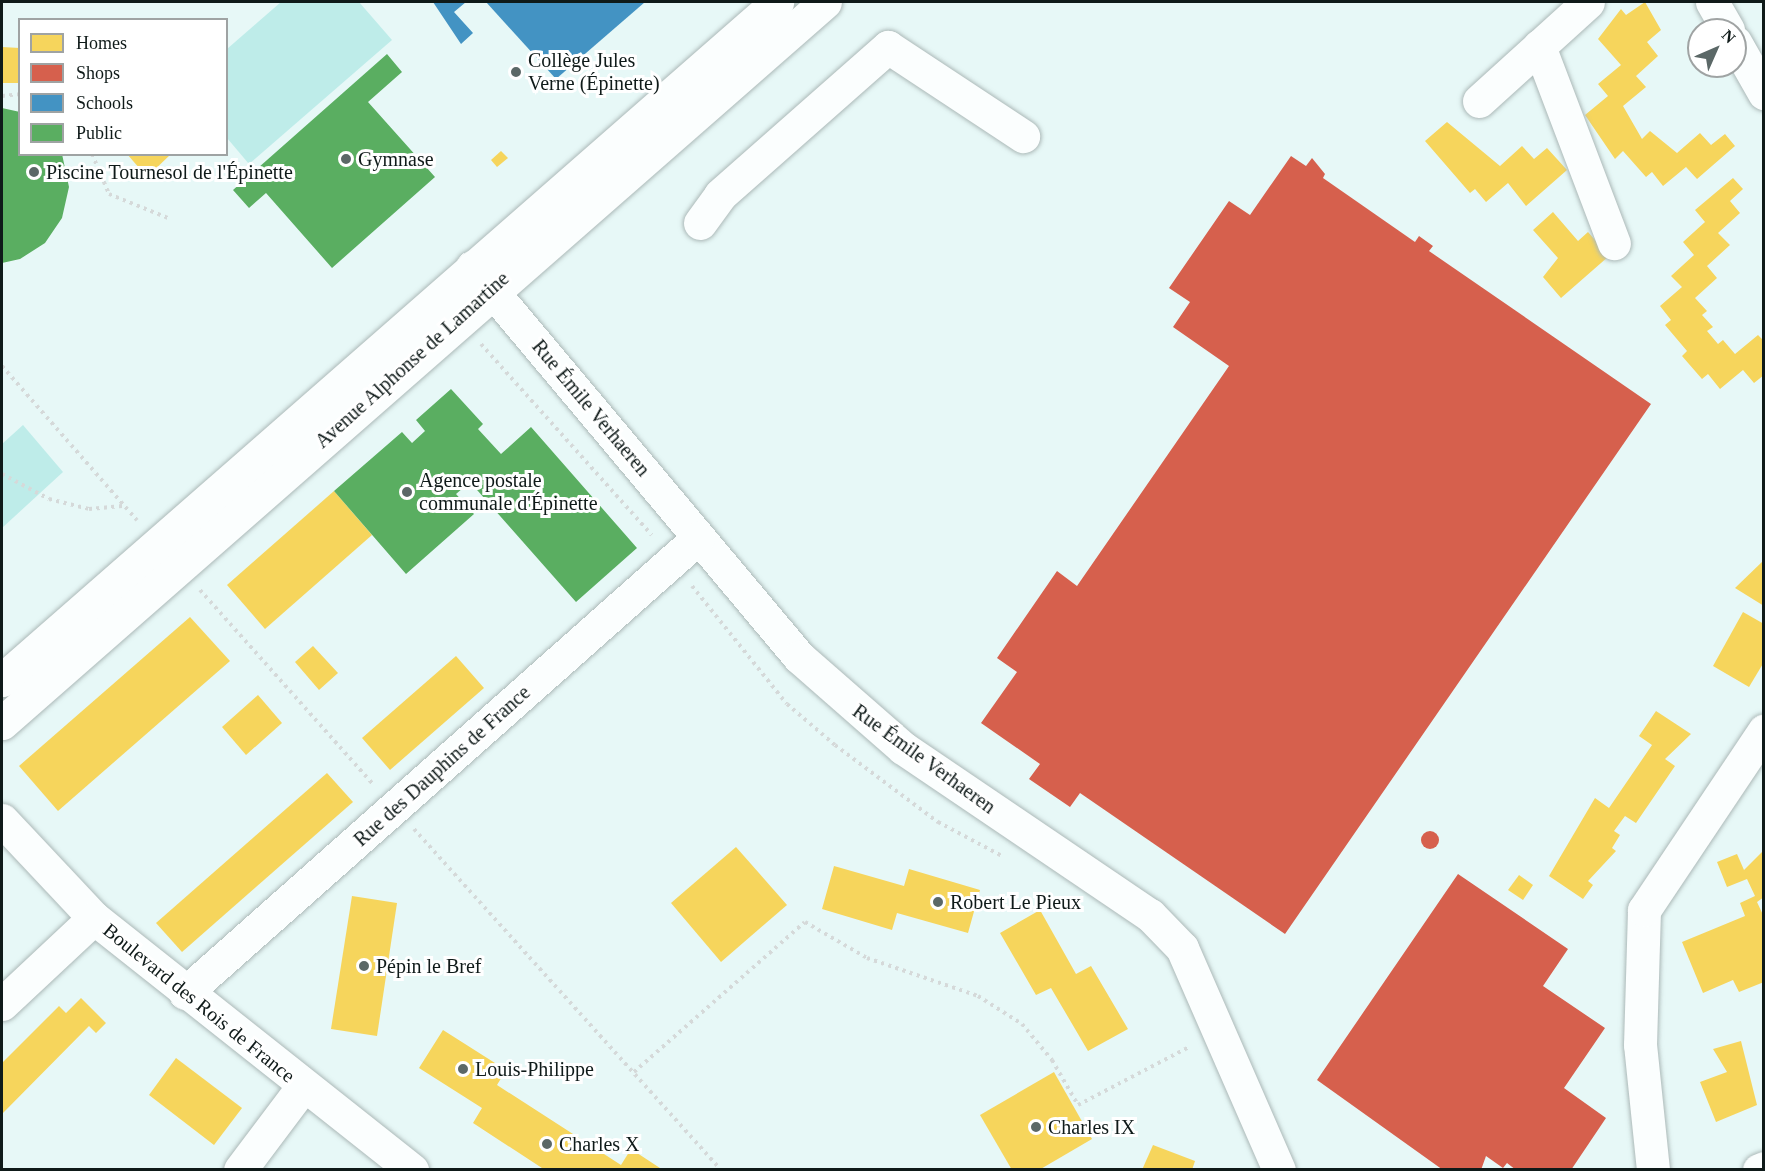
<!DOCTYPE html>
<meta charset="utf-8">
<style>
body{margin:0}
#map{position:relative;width:1765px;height:1171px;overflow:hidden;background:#e7f8f7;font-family:Georgia,serif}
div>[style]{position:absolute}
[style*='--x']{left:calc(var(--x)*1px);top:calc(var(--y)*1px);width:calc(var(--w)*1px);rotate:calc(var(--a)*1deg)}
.green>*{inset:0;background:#beece9}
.homes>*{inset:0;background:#f6d55c}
.shops>*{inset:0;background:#d6604d}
.round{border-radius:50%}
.schools>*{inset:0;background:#4393c3}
.public>*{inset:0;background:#5aae61}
.path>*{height:4px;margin-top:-2px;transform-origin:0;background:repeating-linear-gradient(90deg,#d5d9d9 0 3px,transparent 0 7.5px)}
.roads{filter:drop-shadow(0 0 2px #acb9b8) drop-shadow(0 0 2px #acb9b8)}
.minor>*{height:33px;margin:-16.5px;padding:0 16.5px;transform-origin:16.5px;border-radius:16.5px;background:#fbfefe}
.dots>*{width:16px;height:16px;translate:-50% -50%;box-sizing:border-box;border:3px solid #fff;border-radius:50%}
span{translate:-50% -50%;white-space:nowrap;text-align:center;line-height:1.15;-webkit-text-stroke:6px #fff;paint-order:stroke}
.poi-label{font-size:20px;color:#0f1a19}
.left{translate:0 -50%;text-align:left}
.street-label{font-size:20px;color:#0f1a19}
.frame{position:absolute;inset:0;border:3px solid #0f1a19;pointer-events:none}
.legend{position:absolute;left:18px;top:18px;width:210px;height:138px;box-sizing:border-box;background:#fff;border:2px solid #9fa3a3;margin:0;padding:8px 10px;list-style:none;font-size:18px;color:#0f1a19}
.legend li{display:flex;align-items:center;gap:12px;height:30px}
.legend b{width:30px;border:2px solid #9fa3a3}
.north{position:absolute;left:1687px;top:18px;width:60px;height:60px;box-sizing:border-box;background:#fff;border:2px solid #9fa3a3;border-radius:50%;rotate:45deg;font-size:16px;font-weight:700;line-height:24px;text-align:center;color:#0f1a19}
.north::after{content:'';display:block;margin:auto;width:21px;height:27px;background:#5b6867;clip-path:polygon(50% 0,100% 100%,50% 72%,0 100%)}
</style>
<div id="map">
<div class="green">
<i style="clip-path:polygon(281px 2px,359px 2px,392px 40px,249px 164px,227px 138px,227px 49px)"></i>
<i style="clip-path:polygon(23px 425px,63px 472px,2px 528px,2px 444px)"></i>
</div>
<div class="homes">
<i style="clip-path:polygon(1645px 2px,1661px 30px,1647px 42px,1658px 56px,1636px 76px,1646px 87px,1623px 106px,1642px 139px,1650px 131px,1677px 153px,1700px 133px,1711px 145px,1725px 134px,1735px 146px,1697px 179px,1686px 167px,1663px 186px,1652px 172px,1646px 177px,1623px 151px,1615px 159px,1585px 115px,1608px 96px,1598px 84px,1621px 65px,1598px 39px,1621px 9px,1626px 15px)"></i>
<i style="clip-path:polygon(2px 47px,20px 48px,20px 83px,2px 83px)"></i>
<i style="clip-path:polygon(1447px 122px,1500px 166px,1522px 146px,1534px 159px,1547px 148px,1567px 170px,1526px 206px,1508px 183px,1486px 202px,1475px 189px,1470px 193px,1425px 141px)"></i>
<i style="clip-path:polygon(501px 151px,508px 158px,497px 167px,491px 160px)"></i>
<i style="clip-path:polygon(127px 154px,171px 154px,147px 177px)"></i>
<i style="clip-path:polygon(1733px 178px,1743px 189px,1730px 201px,1740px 213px,1718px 233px,1730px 245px,1707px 266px,1717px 278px,1695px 298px,1707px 311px,1702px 315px,1713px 327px,1707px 331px,1718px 344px,1723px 340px,1735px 354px,1758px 335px,1764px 341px,1764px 375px,1754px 383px,1743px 370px,1720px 389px,1708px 374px,1702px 379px,1682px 356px,1687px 351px,1665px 325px,1671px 320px,1660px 306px,1682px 287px,1671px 276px,1694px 255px,1683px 242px,1705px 222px,1695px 210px)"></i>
<i style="clip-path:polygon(1553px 212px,1578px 241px,1588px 232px,1609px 256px,1561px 298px,1543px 277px,1558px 258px,1533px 230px)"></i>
<i style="clip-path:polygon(334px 491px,372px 535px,265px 629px,227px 585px)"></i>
<i style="clip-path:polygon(1764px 560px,1764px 606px,1735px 588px)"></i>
<i style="clip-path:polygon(1743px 612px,1764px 624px,1764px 662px,1749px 687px,1713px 666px)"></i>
<i style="clip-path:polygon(190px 617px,230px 661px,58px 811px,19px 766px)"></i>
<i style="clip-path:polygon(313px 646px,338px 673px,319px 690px,295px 662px)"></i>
<i style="clip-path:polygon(456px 656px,484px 688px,390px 770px,362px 738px)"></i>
<i style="clip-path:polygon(258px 695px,282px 723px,246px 755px,222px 727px)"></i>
<i style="clip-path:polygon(1656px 711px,1691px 734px,1665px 759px,1675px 766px,1636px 823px,1625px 816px,1614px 831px,1620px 835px,1612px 848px,1616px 851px,1588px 881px,1593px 885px,1583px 899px,1549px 876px,1595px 798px,1609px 808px,1652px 745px,1639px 736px)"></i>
<i style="clip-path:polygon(327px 773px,353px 802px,182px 952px,156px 923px)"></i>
<i style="clip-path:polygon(736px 847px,787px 905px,721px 962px,671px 903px)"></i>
<i style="clip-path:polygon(1764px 850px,1764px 897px,1757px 902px,1764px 917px,1764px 982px,1739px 992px,1733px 980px,1703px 993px,1682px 942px,1745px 916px,1740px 903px,1755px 896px,1747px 879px,1727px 887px,1717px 862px,1737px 854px,1744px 870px)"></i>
<i style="clip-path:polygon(834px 866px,904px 886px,909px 869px,980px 890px,968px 933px,897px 913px,892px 930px,822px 909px)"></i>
<i style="clip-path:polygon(1519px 875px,1533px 885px,1523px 900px,1508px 890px)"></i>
<i style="clip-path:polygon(352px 896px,397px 903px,377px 1036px,331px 1029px)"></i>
<i style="clip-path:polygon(1040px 910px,1076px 974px,1091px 966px,1128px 1029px,1088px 1051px,1051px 988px,1036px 995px,1000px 933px)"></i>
<i style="clip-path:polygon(81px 998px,106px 1023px,96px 1033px,89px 1026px,2px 1114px,2px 1063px,59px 1006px,66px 1013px)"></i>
<i style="clip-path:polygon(443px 1030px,506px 1070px,497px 1085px,621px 1165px,631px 1149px,663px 1170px,545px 1170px,473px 1123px,482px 1108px,419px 1068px)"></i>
<i style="clip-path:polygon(1741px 1041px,1757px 1105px,1716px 1122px,1700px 1082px,1727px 1072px,1713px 1049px)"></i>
<i style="clip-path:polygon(176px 1058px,242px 1108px,214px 1145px,149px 1095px)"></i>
<i style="clip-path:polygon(1054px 1072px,1092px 1139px,1039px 1170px,1012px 1170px,980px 1115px)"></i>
<i style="clip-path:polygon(1153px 1145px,1195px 1161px,1192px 1170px,1142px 1170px)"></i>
</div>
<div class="shops">
<i style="clip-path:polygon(1291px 156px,1306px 166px,1312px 158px,1325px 174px,1323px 178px,1415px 242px,1419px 236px,1433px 246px,1429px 251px,1651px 404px,1285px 934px,1080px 793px,1070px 807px,1029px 779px,1040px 764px,981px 723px,1017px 672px,997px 658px,1057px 571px,1077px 586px,1229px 366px,1173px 327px,1190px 302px,1169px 288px,1229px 201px,1250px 215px)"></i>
<i class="round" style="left:1421px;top:831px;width:18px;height:18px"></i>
<i style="clip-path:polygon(1458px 874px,1568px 949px,1543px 986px,1605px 1028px,1564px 1088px,1606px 1118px,1571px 1170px,1516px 1170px,1507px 1163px,1503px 1168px,1486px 1156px,1481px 1170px,1443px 1170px,1317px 1080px)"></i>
</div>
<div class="schools">
<i style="clip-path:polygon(433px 2px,466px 2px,454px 12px,473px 33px,461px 44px)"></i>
<i style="clip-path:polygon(486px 2px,645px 2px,556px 79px)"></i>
</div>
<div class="public">
<i style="clip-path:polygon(387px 54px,402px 72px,368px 102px,435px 177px,332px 268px,266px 193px,249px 208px,233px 190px)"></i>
<i style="clip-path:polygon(2px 108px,20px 112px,20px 154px,62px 154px,69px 187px,62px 218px,45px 243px,20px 259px,2px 263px)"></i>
<i style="clip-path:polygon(451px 389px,483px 424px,478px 429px,501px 454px,531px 427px,637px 548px,576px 602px,470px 482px,456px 494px,474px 514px,406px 574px,334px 491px,402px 432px,412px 443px,425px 431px,416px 420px)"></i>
</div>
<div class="path">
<i style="--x:2;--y:96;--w:18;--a:-6"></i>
<i style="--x:92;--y:154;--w:43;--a:67"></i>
<i style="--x:109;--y:194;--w:64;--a:22.1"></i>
<i style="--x:481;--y:344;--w:256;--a:48.2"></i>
<i style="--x:2;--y:366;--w:205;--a:48.8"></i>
<i style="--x:2;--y:474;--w:53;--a:28"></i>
<i style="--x:49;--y:499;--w:41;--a:14"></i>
<i style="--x:89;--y:509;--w:36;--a:-5"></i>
<i style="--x:692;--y:586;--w:151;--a:51.2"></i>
<i style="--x:787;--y:704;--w:63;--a:40.5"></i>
<i style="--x:835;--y:745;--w:129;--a:36.8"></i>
<i style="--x:938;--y:822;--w:72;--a:28"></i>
<i style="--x:200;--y:590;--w:260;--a:48.3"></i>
<i style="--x:414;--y:829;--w:459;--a:48"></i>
<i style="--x:634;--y:1072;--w:227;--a:-41.3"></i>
<i style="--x:805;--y:922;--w:72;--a:30.1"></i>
<i style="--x:867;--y:958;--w:117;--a:18.9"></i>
<i style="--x:978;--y:996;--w:52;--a:32.5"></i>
<i style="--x:1022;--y:1024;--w:47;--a:50.2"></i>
<i style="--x:1052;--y:1060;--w:52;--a:60"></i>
<i style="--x:1078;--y:1105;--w:127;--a:-27.6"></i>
</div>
<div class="roads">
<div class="minor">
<i style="--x:1712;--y:2;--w:32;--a:60"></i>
<i style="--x:1735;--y:42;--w:59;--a:60.4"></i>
<i style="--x:1539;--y:46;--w:211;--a:69.2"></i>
<i style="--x:1479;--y:101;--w:147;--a:-42.2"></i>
<i style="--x:700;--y:223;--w:34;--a:-54"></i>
<i style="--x:720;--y:195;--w:224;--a:-41.4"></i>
<i style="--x:888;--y:47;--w:162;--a:33.4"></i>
<i style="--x:472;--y:267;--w:509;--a:50.02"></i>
<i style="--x:799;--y:657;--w:138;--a:41.2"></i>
<i style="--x:903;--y:748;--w:298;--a:34.1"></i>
<i style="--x:1150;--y:915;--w:46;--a:45.9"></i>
<i style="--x:1182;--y:948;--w:242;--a:66.4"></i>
<i style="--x:2;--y:680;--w:1030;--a:-41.18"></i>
<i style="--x:2;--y:723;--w:1094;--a:-41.22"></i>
<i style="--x:2;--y:820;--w:134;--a:46.8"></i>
<i style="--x:94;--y:918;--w:406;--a:38.4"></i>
<i style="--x:185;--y:993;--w:686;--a:-41.57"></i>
<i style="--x:2;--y:1004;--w:126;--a:-43.1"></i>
<i style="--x:240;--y:1170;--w:105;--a:-53.1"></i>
<i style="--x:1653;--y:1170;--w:126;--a:-95.9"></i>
<i style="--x:1640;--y:1045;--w:135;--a:-88.3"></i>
<i style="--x:1644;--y:910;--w:216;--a:-56.2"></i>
<i style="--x:1759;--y:1170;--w:5;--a:-22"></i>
</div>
</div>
<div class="dots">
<i style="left:516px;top:72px;background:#5b6867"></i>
<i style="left:346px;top:159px;background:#5b6867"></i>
<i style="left:34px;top:172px;background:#5b6867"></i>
<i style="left:407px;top:492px;background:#5b6867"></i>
<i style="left:938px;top:902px;background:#5b6867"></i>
<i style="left:364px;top:966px;background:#5b6867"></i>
<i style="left:463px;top:1069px;background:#5b6867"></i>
<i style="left:1036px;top:1127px;background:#5b6867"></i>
<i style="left:547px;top:1144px;background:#5b6867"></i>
</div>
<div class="poi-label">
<span class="left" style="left:528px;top:72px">Collège Jules<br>Verne (Épinette)</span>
<span class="left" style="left:358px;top:159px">Gymnase</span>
<span class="left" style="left:46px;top:172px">Piscine Tournesol de l'Épinette</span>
<span class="left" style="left:419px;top:492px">Agence postale<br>communale d'Épinette</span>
<span class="left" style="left:950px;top:902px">Robert Le Pieux</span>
<span class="left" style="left:376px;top:966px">Pépin le Bref</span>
<span class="left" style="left:475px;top:1069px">Louis-Philippe</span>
<span class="left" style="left:1048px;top:1127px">Charles IX</span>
<span class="left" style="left:559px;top:1144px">Charles X</span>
</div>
<div class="street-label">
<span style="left:412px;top:360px;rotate:-42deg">Avenue Alphonse de Lamartine</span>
<span style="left:591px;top:408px;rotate:50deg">Rue Émile Verhaeren</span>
<span style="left:924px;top:759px;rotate:36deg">Rue Émile Verhaeren</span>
<span style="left:442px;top:766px;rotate:-42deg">Rue des Dauphins de France</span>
<span style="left:199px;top:1003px;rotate:39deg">Boulevard des Rois de France</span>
</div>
<div class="frame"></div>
<ul class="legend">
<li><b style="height:16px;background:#f6d55c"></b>Homes</li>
<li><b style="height:16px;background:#d6604d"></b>Shops</li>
<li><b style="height:16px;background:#4393c3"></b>Schools</li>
<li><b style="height:16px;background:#5aae61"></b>Public</li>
</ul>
<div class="north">N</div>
</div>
